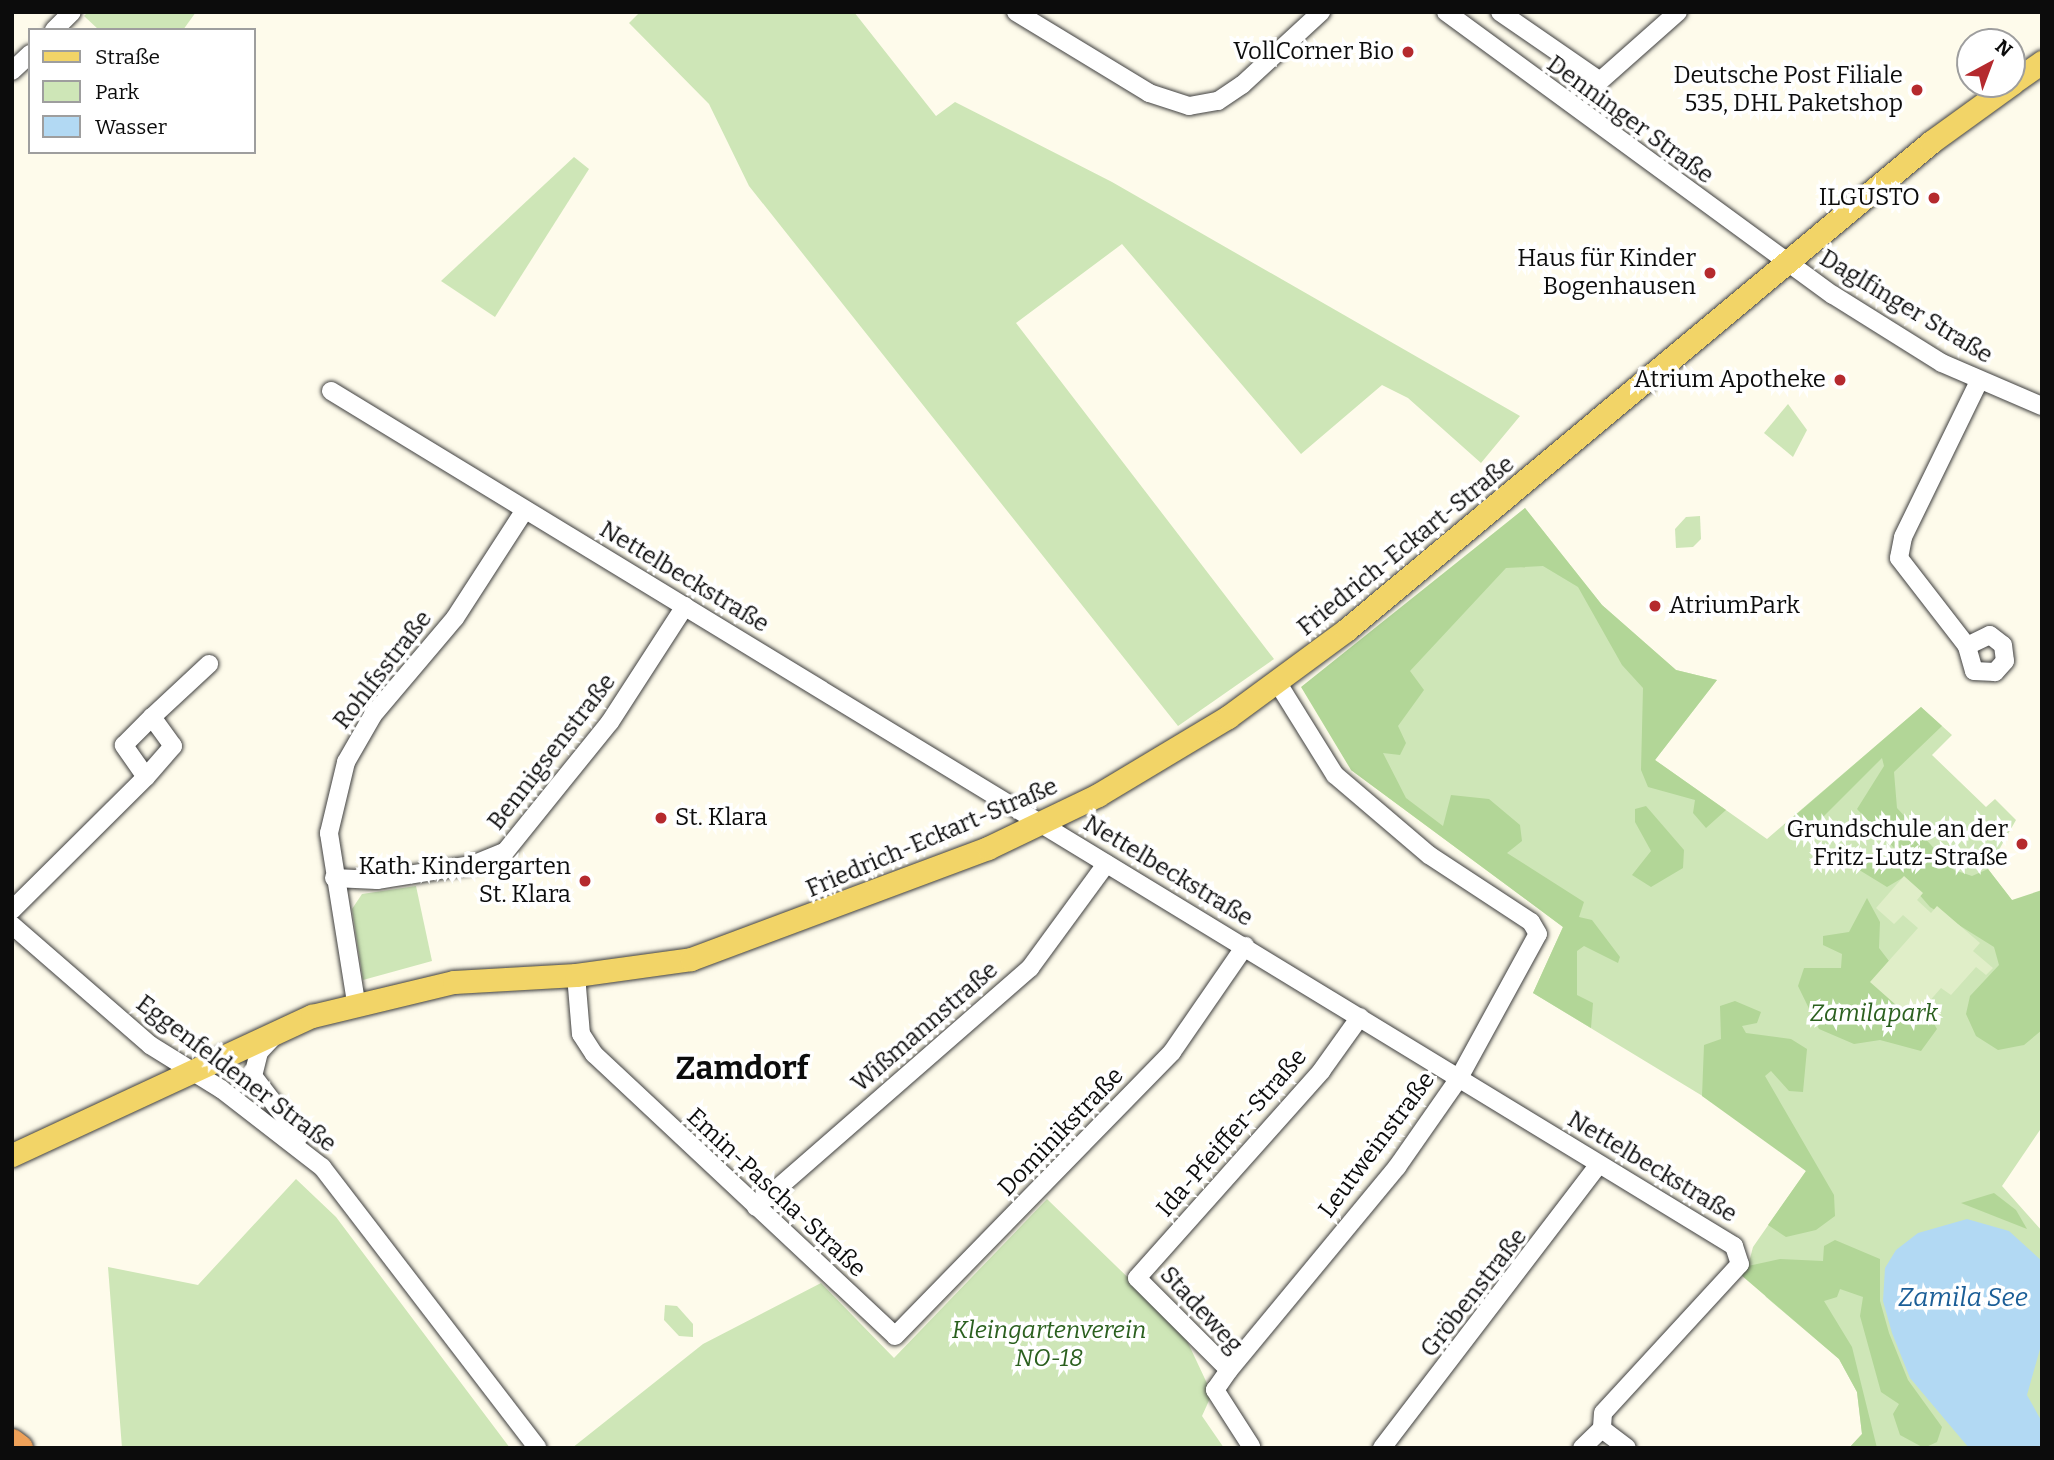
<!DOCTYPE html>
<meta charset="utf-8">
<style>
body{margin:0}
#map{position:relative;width:2054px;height:1460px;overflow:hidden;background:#fefbeb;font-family:Bitter,serif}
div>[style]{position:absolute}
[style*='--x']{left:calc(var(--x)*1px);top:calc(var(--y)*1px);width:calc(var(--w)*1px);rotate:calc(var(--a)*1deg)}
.green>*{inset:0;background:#cee6b7}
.forest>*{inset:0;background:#b2d697}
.pitch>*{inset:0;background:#e0eec8}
.water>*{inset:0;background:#b2d9f3}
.roads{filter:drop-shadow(0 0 2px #3f3f3f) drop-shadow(0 0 2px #3f3f3f)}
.minor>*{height:18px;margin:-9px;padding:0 9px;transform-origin:9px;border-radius:9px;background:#fff}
.major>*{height:23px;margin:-11.5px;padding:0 11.5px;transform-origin:11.5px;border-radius:11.5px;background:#f2d467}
.highway>*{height:26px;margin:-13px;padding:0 13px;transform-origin:13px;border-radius:13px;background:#eea159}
.dots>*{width:19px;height:19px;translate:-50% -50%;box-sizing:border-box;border:4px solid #fff;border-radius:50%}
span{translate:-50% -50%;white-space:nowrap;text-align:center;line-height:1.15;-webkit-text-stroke:7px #fff;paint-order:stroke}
.poi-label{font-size:24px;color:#0c0c0c}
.right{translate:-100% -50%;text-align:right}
.left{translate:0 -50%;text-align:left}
.street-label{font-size:24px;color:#0c0c0c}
.park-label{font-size:24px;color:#2b601f;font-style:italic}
.water-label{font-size:26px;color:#1b5e97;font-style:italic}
.district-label{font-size:32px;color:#0c0c0c;font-weight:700}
.frame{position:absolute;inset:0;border:14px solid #0c0c0c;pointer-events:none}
.legend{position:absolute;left:28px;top:28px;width:228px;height:126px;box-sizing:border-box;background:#fff;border:2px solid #9e9e9e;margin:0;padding:9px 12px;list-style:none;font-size:21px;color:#0c0c0c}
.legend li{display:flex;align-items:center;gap:14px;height:35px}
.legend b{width:35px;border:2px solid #9e9e9e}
.north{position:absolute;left:1956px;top:28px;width:70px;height:70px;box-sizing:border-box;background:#fff;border:2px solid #9e9e9e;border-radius:50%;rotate:41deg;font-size:19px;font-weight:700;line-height:28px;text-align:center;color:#0c0c0c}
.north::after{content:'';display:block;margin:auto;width:24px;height:32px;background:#b52a2e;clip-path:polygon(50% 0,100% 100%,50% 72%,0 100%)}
</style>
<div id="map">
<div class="green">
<i style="clip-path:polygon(88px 12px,196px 12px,183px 30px,99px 30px,84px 16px)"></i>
<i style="clip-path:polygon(640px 12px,854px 12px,936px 116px,955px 102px,1112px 182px,1520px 416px,1481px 463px,1408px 398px,1382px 385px,1301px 454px,1122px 244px,1016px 323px,1274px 659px,1178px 726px,749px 186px,709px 104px,629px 23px)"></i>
<i style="clip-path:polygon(574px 157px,589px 169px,495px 317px,441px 281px)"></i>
<i style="clip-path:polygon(1788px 404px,1807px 430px,1793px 457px,1764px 433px)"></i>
<i style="clip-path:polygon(1525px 508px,1602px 605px,1676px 670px,1717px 680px,1655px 760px,1767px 839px,1921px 707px,1952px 735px,1932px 755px,1986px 807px,1995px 799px,2016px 820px,1988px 869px,2042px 939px,2042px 1127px,2002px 1186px,2042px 1231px,2042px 1448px,1849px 1448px,1862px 1434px,1857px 1392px,1839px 1359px,1766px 1297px,1748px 1266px,1753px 1247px,1806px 1171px,1747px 1123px,1533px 993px,1563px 927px,1351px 770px,1423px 594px)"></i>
<i style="clip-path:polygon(1700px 516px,1701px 539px,1693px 547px,1676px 548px,1675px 529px,1686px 517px)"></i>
<i style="clip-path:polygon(416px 886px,432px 961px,363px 980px,352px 909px,362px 894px)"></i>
<i style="clip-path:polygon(296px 1179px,336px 1217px,510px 1448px,122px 1448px,108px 1267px,198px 1285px)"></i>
<i style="clip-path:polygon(1047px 1199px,1182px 1330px,1212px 1394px,1202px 1416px,1224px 1448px,572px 1448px,703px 1344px,821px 1283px,894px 1358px)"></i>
<i style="clip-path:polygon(665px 1305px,677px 1306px,693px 1324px,693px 1337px,679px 1336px,664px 1320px)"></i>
</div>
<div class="forest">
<i style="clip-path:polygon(1525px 508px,1602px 605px,1676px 670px,1717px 680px,1655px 760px,1726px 810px,1706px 828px,1693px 813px,1695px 800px,1648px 787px,1641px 770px,1643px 688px,1622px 665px,1578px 587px,1543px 566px,1506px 568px,1410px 671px,1424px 690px,1398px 726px,1406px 743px,1400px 755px,1383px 753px,1406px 798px,1443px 826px,1451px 795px,1489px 799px,1520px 825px,1522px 841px,1507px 853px,1584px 902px,1579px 917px,1592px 920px,1620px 957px,1618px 963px,1584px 946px,1577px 951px,1577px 995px,1593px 1003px,1591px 1028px,1533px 993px,1563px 927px,1351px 770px,1301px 687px)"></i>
<i style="clip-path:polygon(1921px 707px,1942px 726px,1894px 772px,1897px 808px,1954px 870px,1972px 876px,1988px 869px,2012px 900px,2042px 890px,2042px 1030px,2024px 1045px,1998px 1050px,1976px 1036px,1966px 1014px,1970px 996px,1999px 965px,1994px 947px,1930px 907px,1904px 877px,1887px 887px,1856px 868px,1862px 860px,1891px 857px,1895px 849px,1857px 809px,1884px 766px,1882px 758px,1805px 835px,1784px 825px)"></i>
<i style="clip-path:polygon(1646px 806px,1684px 850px,1683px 868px,1651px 887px,1632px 875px,1651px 851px,1635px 822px,1635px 809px)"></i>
<i style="clip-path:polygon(1867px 898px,1880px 922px,1879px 948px,1889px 961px,1871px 982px,1913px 1019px,1930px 1017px,1937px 1029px,1921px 1051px,1880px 1040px,1854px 1044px,1819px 1029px,1798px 986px,1804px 968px,1841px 968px,1842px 954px,1823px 945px,1823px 936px,1849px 932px)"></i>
<i style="clip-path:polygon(1735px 1001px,1761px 1012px,1757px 1023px,1742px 1026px,1746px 1033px,1791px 1039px,1807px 1049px,1803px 1092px,1789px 1091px,1771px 1071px,1765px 1076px,1834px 1195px,1835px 1216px,1816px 1230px,1786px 1237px,1768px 1225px,1806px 1171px,1702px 1096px,1704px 1045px,1721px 1039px,1720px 1006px)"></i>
<i style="clip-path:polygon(1994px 1193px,2016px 1210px,2027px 1229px,1961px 1203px)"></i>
<i style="clip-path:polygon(1835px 1240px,1880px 1259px,1880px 1301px,1889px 1333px,1908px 1380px,1942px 1427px,1937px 1442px,1924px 1448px,1900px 1435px,1893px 1414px,1899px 1404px,1881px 1392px,1860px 1316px,1863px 1297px,1840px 1289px,1837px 1297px,1824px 1301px,1852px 1347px,1877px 1448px,1849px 1448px,1862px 1434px,1857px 1392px,1839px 1359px,1741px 1275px,1748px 1266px,1780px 1259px,1823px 1261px,1824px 1246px)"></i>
</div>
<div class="pitch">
<i style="clip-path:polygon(1904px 876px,1923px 893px,1917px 900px,1931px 913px,1937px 906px,1980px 943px,1973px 951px,1993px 968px,1986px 975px,1976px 967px,1951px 995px,1941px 988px,1913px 1020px,1870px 982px,1918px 928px,1903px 915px,1894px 924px,1876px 908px)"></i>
</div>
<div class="water">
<i style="clip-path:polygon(1967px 1219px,2009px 1231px,2042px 1261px,2042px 1342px,2027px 1395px,2042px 1422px,2042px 1448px,1969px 1448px,1910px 1378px,1892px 1333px,1883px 1301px,1885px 1268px,1896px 1250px,1918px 1233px)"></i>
</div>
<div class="roads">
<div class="minor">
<i style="--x:1016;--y:12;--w:156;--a:31.3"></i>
<i style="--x:1149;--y:93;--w:42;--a:18"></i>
<i style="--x:1189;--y:106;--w:29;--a:-10"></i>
<i style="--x:1218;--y:101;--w:29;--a:-34"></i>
<i style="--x:1242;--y:85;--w:108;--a:-42.7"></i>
<i style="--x:1446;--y:12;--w:479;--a:36.2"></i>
<i style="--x:1833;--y:295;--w:128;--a:32"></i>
<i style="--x:1942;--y:363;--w:109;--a:23.3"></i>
<i style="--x:1500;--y:12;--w:121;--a:34.6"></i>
<i style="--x:1600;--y:81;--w:104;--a:-41.5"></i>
<i style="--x:54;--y:30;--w:25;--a:-45"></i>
<i style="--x:12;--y:71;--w:25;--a:-43"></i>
<i style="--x:331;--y:391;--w:1643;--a:31.36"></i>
<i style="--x:1734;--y:1246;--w:19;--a:72"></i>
<i style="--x:1740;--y:1264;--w:202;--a:132.6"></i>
<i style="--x:1603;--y:1413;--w:16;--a:94"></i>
<i style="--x:1967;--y:646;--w:25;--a:-26"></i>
<i style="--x:1990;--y:635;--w:16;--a:38"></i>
<i style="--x:2003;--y:645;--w:16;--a:83"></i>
<i style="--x:2005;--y:661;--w:15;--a:132"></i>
<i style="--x:1995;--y:672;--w:21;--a:-177"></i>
<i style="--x:1974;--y:671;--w:26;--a:-106"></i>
<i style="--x:1967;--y:646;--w:111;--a:-127.7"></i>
<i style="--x:1899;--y:558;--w:21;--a:-79"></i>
<i style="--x:1903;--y:537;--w:174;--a:-64"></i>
<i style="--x:146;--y:777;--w:41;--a:-48.9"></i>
<i style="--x:173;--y:746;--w:36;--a:-126"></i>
<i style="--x:152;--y:717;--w:78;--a:-42.9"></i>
<i style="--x:334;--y:878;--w:43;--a:2.7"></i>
<i style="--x:377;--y:880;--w:96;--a:-9"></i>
<i style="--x:472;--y:865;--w:35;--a:-22"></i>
<i style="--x:505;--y:852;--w:167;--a:-51.1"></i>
<i style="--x:610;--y:722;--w:138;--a:-57.1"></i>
<i style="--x:12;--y:910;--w:189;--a:-44.8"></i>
<i style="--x:146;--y:777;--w:39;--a:-125"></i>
<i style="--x:124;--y:745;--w:40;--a:-45"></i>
<i style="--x:12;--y:925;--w:183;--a:41"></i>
<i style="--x:150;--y:1045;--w:84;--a:31.8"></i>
<i style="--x:221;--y:1089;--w:128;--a:37.7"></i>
<i style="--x:322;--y:1167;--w:354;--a:52.5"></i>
<i style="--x:576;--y:975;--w:59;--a:85.2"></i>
<i style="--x:581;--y:1034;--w:24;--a:57"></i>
<i style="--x:594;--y:1054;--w:412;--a:43.1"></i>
<i style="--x:895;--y:1336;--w:397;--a:-45.7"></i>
<i style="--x:1172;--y:1052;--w:129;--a:-55.4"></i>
<i style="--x:356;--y:1002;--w:171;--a:-99.1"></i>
<i style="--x:329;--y:833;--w:73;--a:-76.5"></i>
<i style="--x:346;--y:762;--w:54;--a:-60.1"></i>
<i style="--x:373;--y:715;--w:127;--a:-49.8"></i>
<i style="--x:455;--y:618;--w:129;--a:-57.1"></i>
<i style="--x:273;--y:1037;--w:21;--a:133"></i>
<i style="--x:259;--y:1052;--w:25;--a:104"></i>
<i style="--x:253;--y:1076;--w:76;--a:52.5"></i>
<i style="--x:756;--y:1207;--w:364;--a:-41.1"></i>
<i style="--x:1030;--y:968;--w:129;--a:-53.8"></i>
<i style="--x:1229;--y:1370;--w:264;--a:-50.4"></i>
<i style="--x:1397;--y:1167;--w:108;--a:-55.1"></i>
<i style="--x:1459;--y:1078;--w:164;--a:-61.3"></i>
<i style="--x:1538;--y:934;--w:14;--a:-120"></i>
<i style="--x:1531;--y:922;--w:122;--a:-146.7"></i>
<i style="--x:1429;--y:855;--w:123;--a:-139.6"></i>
<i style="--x:1335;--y:775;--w:110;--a:-121.9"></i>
<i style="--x:1602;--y:1429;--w:31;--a:37"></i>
<i style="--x:1251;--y:1446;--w:67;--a:-122.7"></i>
<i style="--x:1215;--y:1390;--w:24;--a:-55"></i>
<i style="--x:1229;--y:1370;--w:130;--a:-135"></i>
<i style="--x:1137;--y:1278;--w:278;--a:-48.3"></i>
<i style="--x:1322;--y:1070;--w:65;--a:-54.4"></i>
<i style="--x:1382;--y:1448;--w:357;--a:-52.6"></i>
<i style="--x:1582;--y:1448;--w:28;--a:-44"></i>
</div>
<div class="major">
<i style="--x:2012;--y:83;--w:37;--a:-35"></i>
<i style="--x:12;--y:1155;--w:331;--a:-24.9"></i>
<i style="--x:312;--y:1016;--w:146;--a:-13.5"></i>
<i style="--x:454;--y:982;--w:122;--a:-3.3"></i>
<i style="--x:576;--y:975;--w:116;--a:-7.9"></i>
<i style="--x:691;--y:959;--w:317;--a:-20.5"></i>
<i style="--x:988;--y:848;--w:122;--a:-25.7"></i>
<i style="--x:1098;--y:795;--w:152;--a:-31"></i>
<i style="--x:1228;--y:717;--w:147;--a:-36.4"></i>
<i style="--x:1346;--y:630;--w:762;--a:-39.83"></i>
<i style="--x:1931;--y:142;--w:99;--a:-35.9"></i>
</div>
<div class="highway">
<i style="--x:12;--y:1442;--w:10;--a:37"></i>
</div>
</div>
<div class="dots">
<i style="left:1408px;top:52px;background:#b52a2e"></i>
<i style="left:1917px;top:90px;background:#b52a2e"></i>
<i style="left:1934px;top:198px;background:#b52a2e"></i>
<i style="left:1710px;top:273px;background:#b52a2e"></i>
<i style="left:1840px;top:380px;background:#b52a2e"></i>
<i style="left:1655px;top:606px;background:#b52a2e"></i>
<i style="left:661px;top:818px;background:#b52a2e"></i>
<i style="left:2022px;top:844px;background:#b52a2e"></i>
<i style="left:585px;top:881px;background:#b52a2e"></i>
</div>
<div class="poi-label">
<span class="right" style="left:1394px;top:52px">VollCorner Bio</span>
<span class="right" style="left:1903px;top:90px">Deutsche Post Filiale<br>535, DHL Paketshop</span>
<span class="right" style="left:1920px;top:198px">ILGUSTO</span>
<span class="right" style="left:1696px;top:273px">Haus für Kinder<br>Bogenhausen</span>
<span class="right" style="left:1826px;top:380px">Atrium Apotheke</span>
<span class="left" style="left:1669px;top:606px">AtriumPark</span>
<span class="left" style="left:675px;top:818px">St. Klara</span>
<span class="right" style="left:2008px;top:844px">Grundschule an der<br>Fritz-Lutz-Straße</span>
<span class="right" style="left:571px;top:881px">Kath. Kindergarten<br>St. Klara</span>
</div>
<div class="street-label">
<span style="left:1630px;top:120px;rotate:36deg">Denninger Straße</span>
<span style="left:1906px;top:307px;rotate:31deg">Daglfinger Straße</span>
<span style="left:1406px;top:546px;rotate:-39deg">Friedrich-Eckart-Straße</span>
<span style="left:684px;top:577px;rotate:31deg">Nettelbeckstraße</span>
<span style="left:383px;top:670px;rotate:-52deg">Rohlfsstraße</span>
<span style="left:552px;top:752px;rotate:-52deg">Bennigsenstraße</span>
<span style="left:932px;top:838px;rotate:-23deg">Friedrich-Eckart-Straße</span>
<span style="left:1168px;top:871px;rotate:31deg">Nettelbeckstraße</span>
<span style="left:925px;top:1027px;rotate:-41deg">Wißmannstraße</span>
<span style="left:236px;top:1074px;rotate:37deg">Eggenfeldener Straße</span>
<span style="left:1061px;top:1132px;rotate:-46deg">Dominikstraße</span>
<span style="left:1232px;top:1133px;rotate:-49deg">Ida-Pfeiffer-Straße</span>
<span style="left:1377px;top:1145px;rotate:-53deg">Leutweinstraße</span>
<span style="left:1652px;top:1167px;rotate:31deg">Nettelbeckstraße</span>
<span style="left:776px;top:1193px;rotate:43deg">Emin-Pascha-Straße</span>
<span style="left:1474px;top:1293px;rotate:-52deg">Gröbenstraße</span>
<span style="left:1201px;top:1310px;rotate:47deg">Stadeweg</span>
</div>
<div class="park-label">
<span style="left:1874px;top:1014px">Zamilapark</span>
<span style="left:1049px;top:1345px">Kleingartenverein<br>NO-18</span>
</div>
<div class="water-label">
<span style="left:1963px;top:1298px">Zamila See</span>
</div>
<div class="district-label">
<span style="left:742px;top:1068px">Zamdorf</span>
</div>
<div class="frame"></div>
<ul class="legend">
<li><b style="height:9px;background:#f2d467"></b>Straße</li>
<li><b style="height:19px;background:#cee6b7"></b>Park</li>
<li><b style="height:19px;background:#b2d9f3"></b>Wasser</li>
</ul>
<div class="north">N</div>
</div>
